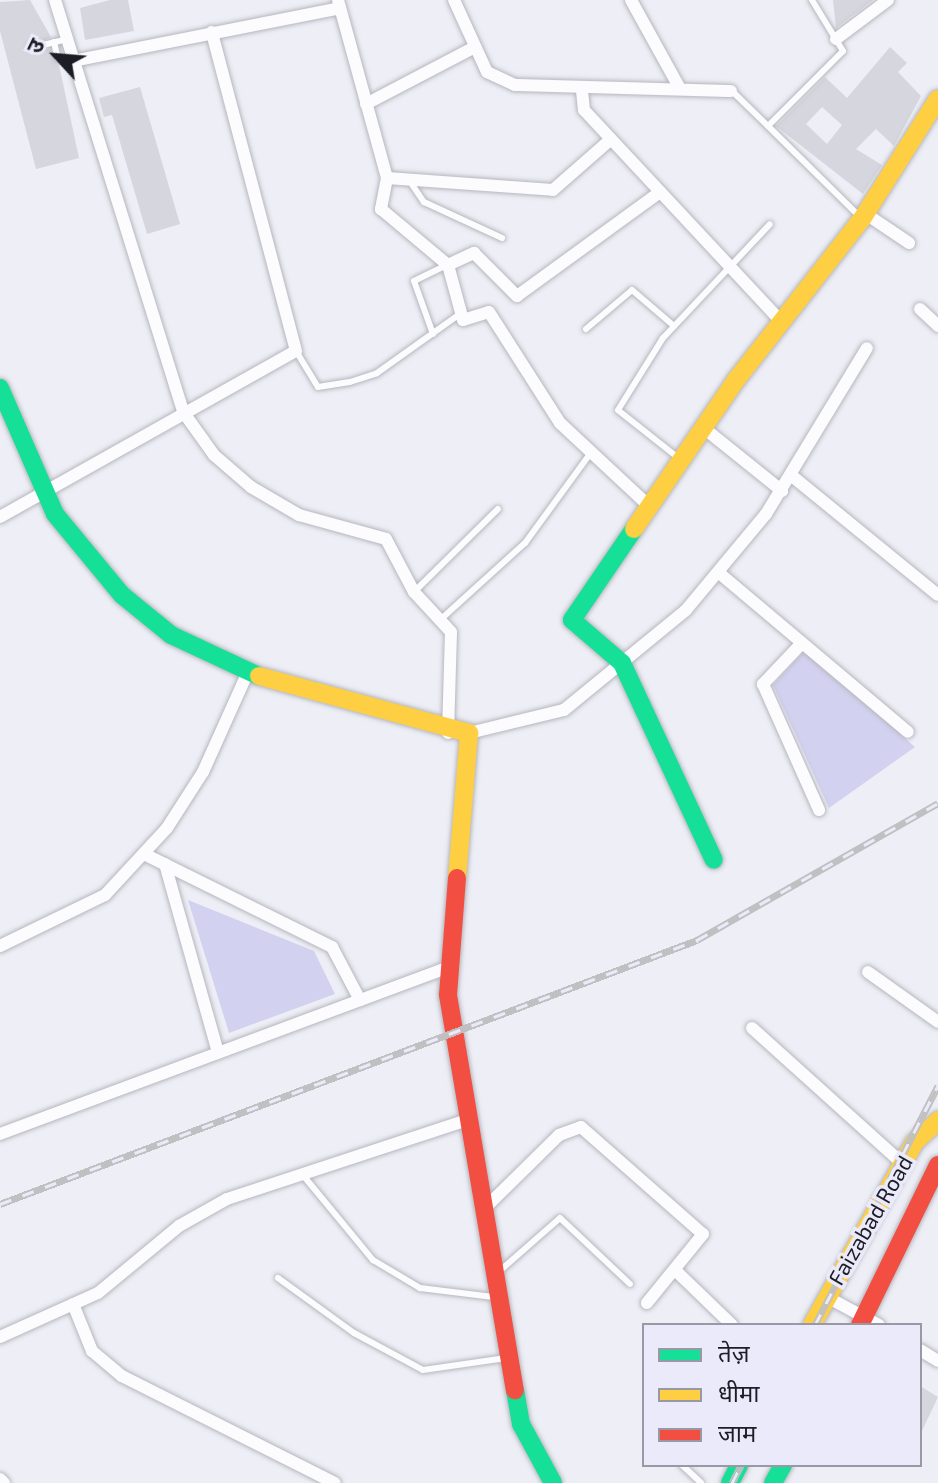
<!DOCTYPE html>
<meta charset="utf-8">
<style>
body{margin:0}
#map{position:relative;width:938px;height:1483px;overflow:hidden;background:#eeeef6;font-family:"Exo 2","Noto Sans Devanagari",sans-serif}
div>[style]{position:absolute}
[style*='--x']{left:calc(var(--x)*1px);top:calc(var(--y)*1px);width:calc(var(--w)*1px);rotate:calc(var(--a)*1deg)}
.green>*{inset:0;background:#d2d1ef}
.building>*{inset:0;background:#d6d6de}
.roads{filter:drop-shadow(0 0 2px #b6b6be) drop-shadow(0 0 2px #b6b6be)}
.lane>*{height:6px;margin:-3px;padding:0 3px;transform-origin:3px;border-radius:3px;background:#fcfcfe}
.street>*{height:12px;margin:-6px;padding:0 6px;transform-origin:6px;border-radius:6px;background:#fcfcfe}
.fast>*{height:18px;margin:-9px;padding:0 9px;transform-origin:9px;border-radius:9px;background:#16e098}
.slow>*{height:18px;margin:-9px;padding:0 9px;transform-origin:9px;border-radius:9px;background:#ffcf43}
.jam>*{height:18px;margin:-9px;padding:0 9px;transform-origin:9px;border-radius:9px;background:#f24e42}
.rail>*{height:7px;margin-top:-3.5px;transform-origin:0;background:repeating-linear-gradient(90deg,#ebeafa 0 12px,#c0c0c3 0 24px);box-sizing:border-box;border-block:2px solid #c0c0c3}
span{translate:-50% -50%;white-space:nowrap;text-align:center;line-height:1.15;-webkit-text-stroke:7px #ebeafa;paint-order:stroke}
.street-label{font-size:22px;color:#1d1d26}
.legend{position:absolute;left:642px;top:1323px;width:280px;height:144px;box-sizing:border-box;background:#ebeafa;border:2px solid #9998a5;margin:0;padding:10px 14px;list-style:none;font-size:24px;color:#1d1d26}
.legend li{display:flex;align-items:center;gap:16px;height:40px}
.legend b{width:40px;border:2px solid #9998a5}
.north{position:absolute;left:16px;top:16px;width:80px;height:80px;-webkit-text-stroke:6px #ebeafa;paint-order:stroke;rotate:296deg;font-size:22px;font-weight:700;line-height:32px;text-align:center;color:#1d1d26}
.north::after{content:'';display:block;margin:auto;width:28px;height:36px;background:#1d1d26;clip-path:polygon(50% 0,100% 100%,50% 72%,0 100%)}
</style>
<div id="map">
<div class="green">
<i style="clip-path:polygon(805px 650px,915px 747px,829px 808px,773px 685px)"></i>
<i style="clip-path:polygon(188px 900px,314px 951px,335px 994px,229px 1033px)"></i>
</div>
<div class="building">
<i style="clip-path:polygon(30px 0,51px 37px,25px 50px,50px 49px,59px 65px,79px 158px,36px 169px,0 31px,0 2px)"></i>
<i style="clip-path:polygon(110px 0,128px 0,134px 31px,85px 40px,80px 8px)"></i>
<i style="clip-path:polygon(833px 0,873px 0,836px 28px)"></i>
<i style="clip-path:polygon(evenodd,890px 47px,907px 63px,898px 72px,921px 96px,894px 146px,876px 129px,856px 149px,882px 165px,863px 194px,776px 126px,825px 77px,847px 98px,890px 47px,822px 107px,842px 125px,827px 144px,806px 124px,822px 107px)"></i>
<i style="clip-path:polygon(140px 87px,180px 224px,147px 234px,112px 115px,104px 117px,99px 98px)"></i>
<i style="clip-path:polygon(920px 1386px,938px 1397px,920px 1435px)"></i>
</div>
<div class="roads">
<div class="lane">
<i style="--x:54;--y:42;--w:17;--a:77"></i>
<i style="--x:31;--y:48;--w:36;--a:-14"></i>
<i style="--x:732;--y:91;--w:50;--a:44.2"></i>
<i style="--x:768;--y:126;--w:106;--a:-45"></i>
<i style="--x:843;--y:51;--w:60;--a:-121.3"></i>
<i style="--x:768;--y:126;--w:129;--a:44.7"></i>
<i style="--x:409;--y:180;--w:27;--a:56"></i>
<i style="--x:424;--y:202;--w:86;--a:24.8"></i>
<i style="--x:586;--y:329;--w:60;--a:-40.3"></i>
<i style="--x:632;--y:290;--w:55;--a:40.6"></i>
<i style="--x:433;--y:334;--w:56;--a:-109.7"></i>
<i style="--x:414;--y:281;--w:37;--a:-26"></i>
<i style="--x:296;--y:351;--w:42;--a:58.6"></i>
<i style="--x:318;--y:387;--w:32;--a:-9"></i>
<i style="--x:350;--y:382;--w:28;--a:-18"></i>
<i style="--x:377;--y:373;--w:103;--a:-35.5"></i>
<i style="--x:681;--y:460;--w:80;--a:-141.6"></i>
<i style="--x:618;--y:410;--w:85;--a:-58"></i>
<i style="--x:663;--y:338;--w:156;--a:-46.8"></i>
<i style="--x:414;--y:592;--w:118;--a:-44.7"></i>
<i style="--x:440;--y:620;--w:115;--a:-42.2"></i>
<i style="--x:525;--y:543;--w:110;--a:-53.9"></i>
<i style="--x:302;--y:1174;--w:112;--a:50.5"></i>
<i style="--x:373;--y:1260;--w:55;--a:30.8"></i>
<i style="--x:420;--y:1288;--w:74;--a:7"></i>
<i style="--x:495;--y:1275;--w:86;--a:-41.2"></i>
<i style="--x:560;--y:1218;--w:96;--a:43.3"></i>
<i style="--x:278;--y:1278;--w:94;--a:35.9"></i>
<i style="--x:354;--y:1333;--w:78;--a:28.2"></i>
<i style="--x:423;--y:1370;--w:84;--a:-8.2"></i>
<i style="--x:682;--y:1465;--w:26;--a:43"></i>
</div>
<div class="street">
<i style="--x:55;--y:0;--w:433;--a:72.7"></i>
<i style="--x:184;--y:413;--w:52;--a:54.5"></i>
<i style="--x:214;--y:455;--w:49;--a:40.9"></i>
<i style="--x:251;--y:487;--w:56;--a:30.3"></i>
<i style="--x:299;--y:515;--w:90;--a:15.4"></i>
<i style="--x:386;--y:539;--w:60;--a:62.2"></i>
<i style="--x:414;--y:592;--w:54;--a:47.2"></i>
<i style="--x:451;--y:632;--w:101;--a:91.7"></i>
<i style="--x:338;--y:0;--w:185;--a:74.6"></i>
<i style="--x:387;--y:178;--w:32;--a:101"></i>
<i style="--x:381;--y:209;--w:87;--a:39.9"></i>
<i style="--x:448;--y:265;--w:57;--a:74.7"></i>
<i style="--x:463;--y:320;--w:27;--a:-17"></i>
<i style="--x:489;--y:312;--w:132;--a:57.4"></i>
<i style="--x:560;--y:423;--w:125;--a:43"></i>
<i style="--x:454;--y:0;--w:79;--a:65.4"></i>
<i style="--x:487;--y:72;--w:31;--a:25"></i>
<i style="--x:515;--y:85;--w:216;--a:1.6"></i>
<i style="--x:631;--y:0;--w:99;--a:61.1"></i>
<i style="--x:836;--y:39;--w:65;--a:-36.9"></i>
<i style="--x:73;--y:61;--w:272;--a:-11.2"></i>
<i style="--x:582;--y:91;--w:19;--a:84"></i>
<i style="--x:584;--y:110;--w:290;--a:47"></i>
<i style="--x:366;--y:104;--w:121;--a:-27.6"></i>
<i style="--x:387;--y:178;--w:166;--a:4.1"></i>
<i style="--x:553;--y:190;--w:77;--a:-41.3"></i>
<i style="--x:866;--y:214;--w:52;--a:34"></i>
<i style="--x:448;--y:265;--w:29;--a:-25"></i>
<i style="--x:474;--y:253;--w:61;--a:45"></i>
<i style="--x:517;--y:296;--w:177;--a:-36"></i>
<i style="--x:920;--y:309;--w:25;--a:43"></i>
<i style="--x:705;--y:429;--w:99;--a:38.8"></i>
<i style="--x:792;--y:476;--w:188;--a:39.2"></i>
<i style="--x:0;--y:517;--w:339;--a:-29.3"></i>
<i style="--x:296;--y:351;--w:330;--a:-104.8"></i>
<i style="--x:718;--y:572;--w:248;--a:40.1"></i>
<i style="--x:802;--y:643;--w:57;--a:133.6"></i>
<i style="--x:763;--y:684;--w:138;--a:66"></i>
<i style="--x:469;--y:733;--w:98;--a:-13.6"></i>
<i style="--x:564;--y:710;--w:158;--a:-39.3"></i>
<i style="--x:686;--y:610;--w:125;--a:-50.2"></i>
<i style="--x:766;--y:514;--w:194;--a:-58.7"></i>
<i style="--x:144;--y:854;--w:210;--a:26.3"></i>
<i style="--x:332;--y:947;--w:60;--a:62.2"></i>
<i style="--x:165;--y:864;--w:195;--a:74.3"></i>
<i style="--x:0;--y:946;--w:117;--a:-25.9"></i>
<i style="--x:105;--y:895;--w:91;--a:-47.2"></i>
<i style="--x:167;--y:828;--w:67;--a:-57.3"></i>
<i style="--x:203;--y:772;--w:110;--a:-65.8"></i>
<i style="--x:868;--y:972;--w:86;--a:35.5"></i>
<i style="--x:752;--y:1028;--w:202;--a:42"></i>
<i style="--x:0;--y:1134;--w:481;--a:-20.4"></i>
<i style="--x:482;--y:1211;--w:108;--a:-44.6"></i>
<i style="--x:559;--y:1135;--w:23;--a:-20"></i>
<i style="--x:581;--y:1127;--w:162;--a:41.3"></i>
<i style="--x:703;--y:1234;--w:89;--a:129.1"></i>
<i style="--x:675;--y:1270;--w:79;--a:44"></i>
<i style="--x:827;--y:1297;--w:59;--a:28.3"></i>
<i style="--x:73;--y:1304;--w:51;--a:68"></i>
<i style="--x:92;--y:1351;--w:39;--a:40"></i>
<i style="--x:122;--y:1376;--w:238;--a:26.7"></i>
<i style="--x:0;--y:1337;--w:107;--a:-24.2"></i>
<i style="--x:98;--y:1293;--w:105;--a:-39.6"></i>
<i style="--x:179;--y:1226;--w:55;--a:-29.4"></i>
<i style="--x:227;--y:1199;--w:250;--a:-18.2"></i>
<i style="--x:920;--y:1350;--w:21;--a:31"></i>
<i style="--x:0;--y:1479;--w:6;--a:45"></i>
</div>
<div class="fast">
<i style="--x:0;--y:388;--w:137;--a:66.4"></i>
<i style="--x:55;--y:514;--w:105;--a:50.4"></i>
<i style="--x:122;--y:595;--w:63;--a:39.2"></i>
<i style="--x:171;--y:635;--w:97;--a:25"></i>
<i style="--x:634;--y:529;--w:110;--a:124.3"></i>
<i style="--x:572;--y:620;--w:66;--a:40.7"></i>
<i style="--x:622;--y:663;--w:217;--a:65"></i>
<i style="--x:515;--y:1390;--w:35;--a:80"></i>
<i style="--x:521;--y:1424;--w:67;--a:61.5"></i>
<i style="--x:730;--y:1483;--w:20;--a:-63"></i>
<i style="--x:773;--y:1483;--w:21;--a:-61"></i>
</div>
<div class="slow">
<i style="--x:634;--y:529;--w:181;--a:-55.6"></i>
<i style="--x:736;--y:380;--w:204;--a:-52"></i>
<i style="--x:862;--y:219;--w:142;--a:-57.7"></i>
<i style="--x:259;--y:676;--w:218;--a:15.2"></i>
<i style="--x:469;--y:733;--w:145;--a:94.7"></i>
<i style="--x:812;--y:1325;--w:209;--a:-60.7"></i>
<i style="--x:914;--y:1143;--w:33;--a:-43"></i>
</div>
<div class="jam">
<i style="--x:457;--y:878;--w:117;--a:94.4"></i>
<i style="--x:448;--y:995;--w:401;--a:80.4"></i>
<i style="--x:860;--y:1325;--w:178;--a:-64"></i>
</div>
</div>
<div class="rail">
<i style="--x:0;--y:1204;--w:745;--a:-20.74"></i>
<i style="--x:697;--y:940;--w:277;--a:-29.6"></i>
<i style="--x:815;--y:1325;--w:269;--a:-62.8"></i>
<i style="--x:732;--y:1483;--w:20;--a:-63"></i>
</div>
<div class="street-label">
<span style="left:870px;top:1220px;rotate:-60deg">Faizabad Road</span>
</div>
<ul class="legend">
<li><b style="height:10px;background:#16e098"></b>तेज़</li>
<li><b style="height:10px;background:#ffcf43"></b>धीमा</li>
<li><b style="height:10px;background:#f24e42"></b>जाम</li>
</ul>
<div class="north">उ</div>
</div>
